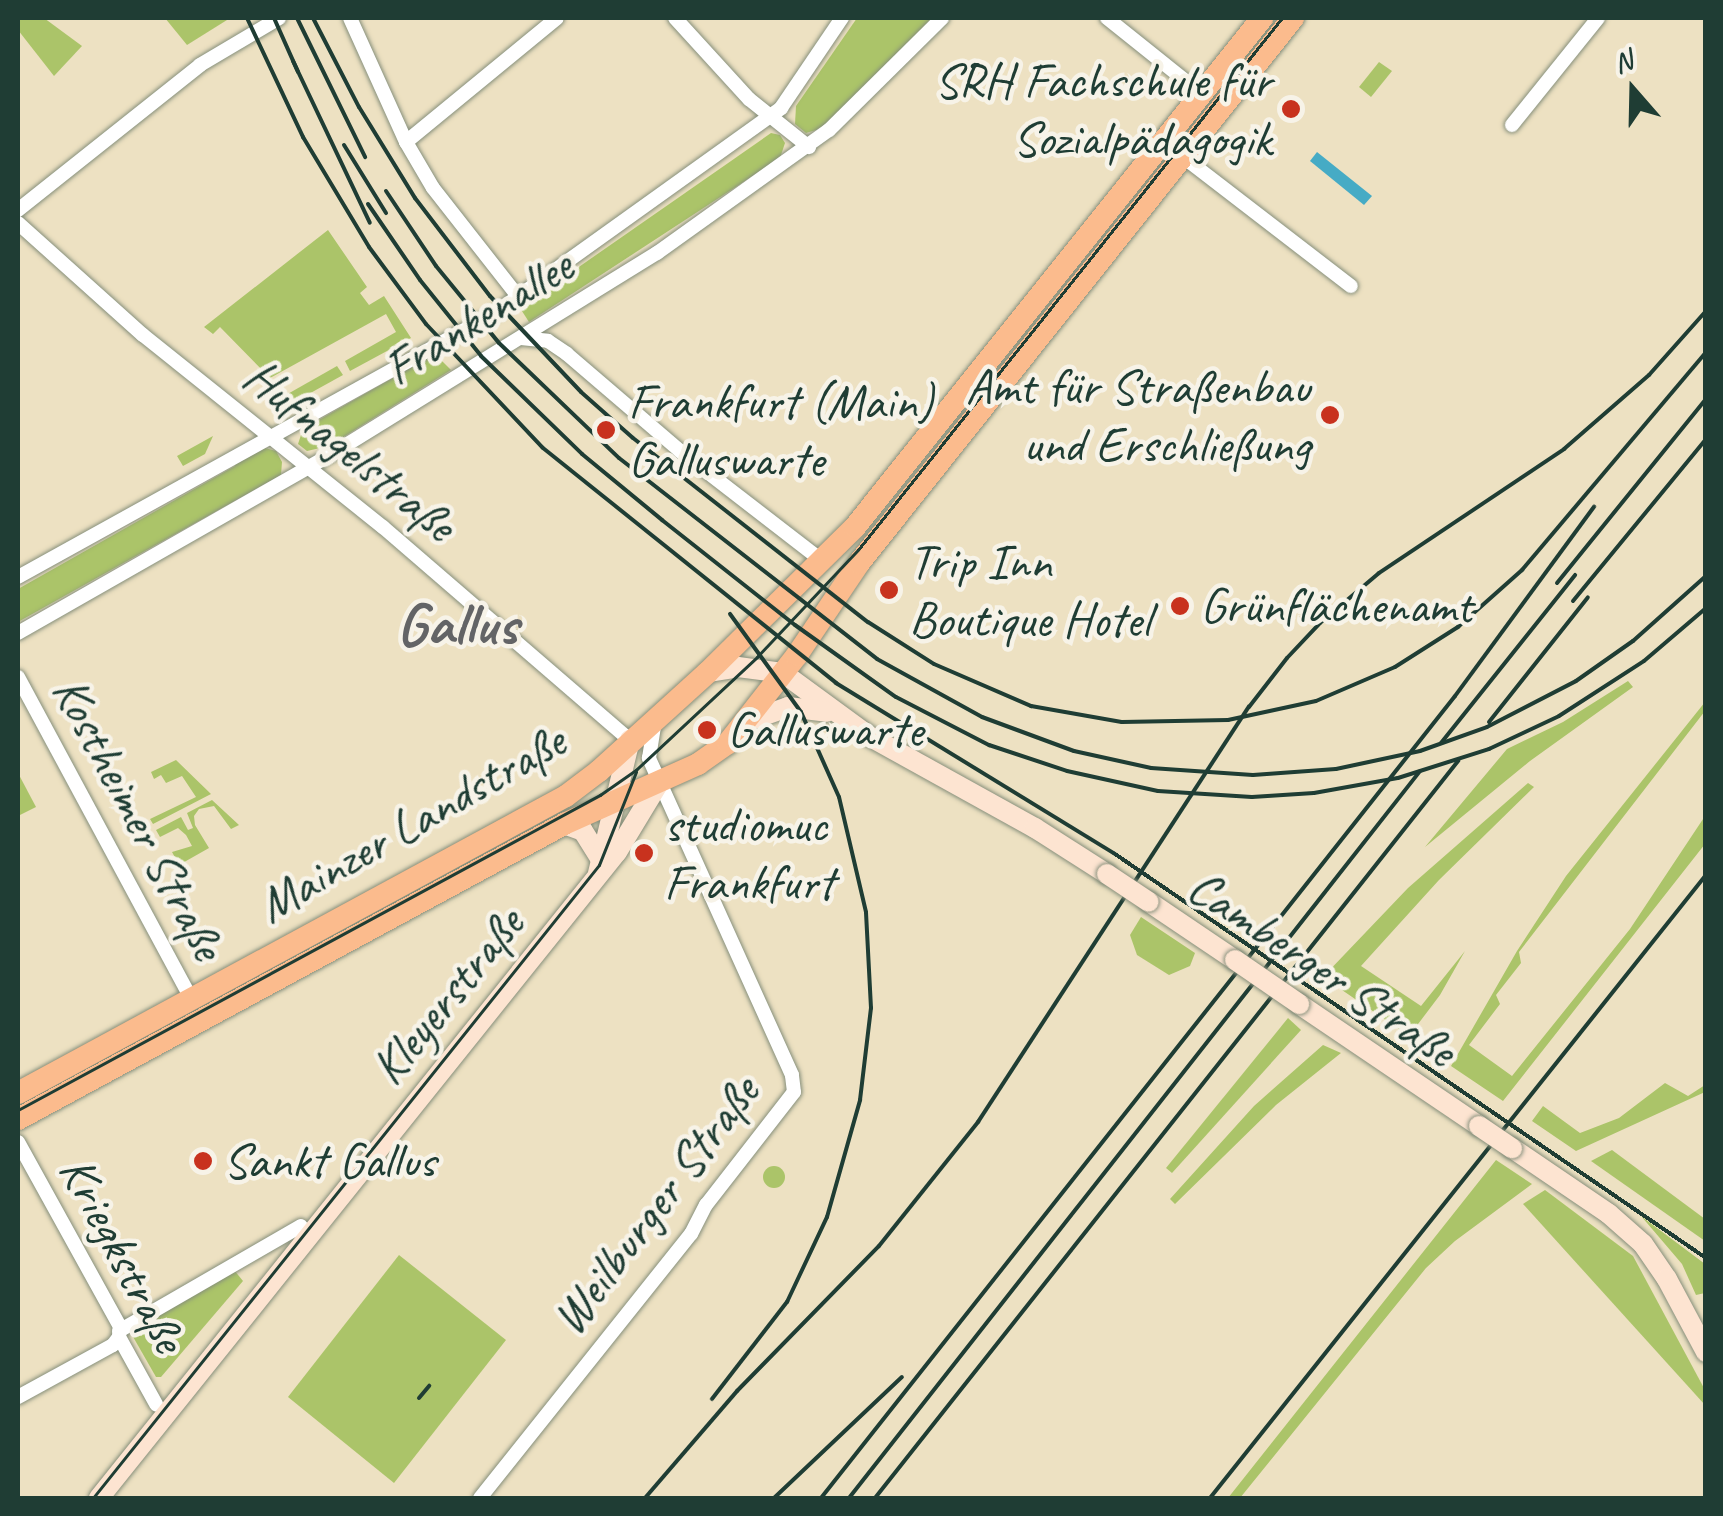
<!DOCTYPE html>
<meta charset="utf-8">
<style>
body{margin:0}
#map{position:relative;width:1723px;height:1516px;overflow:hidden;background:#ede1c2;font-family:Caveat,sans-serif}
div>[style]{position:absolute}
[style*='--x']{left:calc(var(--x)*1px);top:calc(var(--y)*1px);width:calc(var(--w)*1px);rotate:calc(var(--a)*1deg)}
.green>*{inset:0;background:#abc469}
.round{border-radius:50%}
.water>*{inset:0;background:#46abc5}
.roads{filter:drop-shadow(0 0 2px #868f7b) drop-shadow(0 0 2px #868f7b)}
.street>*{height:14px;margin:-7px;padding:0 7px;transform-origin:7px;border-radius:7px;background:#fff}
.secondary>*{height:20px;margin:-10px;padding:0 10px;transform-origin:10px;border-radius:10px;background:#fde4d1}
.primary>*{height:22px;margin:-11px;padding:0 11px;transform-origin:11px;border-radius:11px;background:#fbbb8d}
.tram>*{height:2.5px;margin:-1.25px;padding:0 1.25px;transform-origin:1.25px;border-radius:1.25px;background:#1f3d34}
.rail>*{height:4px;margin:-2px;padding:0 2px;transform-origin:2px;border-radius:2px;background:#1f3d34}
.bridges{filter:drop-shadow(0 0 2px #868f7b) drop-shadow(0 0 2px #868f7b)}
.secondary-bridge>*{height:20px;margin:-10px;padding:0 10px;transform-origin:10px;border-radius:10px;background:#fde4d1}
.dots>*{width:28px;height:28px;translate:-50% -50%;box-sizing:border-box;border:5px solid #f7f3e8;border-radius:50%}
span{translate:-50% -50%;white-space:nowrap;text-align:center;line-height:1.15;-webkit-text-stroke:9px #f7f3e8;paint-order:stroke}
.poi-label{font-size:50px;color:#1f3d34}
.right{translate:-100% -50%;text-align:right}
.left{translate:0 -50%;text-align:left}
.street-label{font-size:50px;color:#1f3d34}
.district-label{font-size:60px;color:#636466;font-weight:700}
.frame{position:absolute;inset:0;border:20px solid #1f3d34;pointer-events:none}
.north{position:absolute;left:1583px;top:40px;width:100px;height:100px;-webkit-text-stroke:8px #f7f3e8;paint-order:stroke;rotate:340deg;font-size:28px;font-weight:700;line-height:40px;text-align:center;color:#1f3d34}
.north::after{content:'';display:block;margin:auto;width:35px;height:45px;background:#1f3d34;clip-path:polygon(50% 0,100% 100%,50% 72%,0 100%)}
</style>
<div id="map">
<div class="green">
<i style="clip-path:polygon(18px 18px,44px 18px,82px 46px,54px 76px,18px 30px)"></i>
<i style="clip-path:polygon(165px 18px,226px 18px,227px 20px,187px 45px)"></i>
<i style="clip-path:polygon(857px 18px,932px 18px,823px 128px,806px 133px,795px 124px,796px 106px)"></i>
<i style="clip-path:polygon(1379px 62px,1392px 71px,1371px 97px,1359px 87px)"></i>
<i style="clip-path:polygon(771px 133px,780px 135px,785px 143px,780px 158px,529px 322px,520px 308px)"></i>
<i style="clip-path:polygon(328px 230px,367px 287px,360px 293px,369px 305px,384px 296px,411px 338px,350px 371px,345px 361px,396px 332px,386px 314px,270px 378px,220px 327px,213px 334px,204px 327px)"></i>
<i style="clip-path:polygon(435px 354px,451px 370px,329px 446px,307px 451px,298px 444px,303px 429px)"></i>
<i style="clip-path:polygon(337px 366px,343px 375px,287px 406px,270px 404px)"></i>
<i style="clip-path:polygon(213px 436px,205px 454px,183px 466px,177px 456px)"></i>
<i style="clip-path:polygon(258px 446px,276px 451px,282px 462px,281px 475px,18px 622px,18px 589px,235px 466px,233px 461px)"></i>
<i style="clip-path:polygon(1628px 681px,1633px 687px,1530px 761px,1425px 847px,1507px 749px,1563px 722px)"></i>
<i style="clip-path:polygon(1705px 702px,1705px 711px,1519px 952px,1521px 963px,1496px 995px,1500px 1004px,1469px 1045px,1512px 1076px,1630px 929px,1705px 816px,1705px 844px,1503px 1101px,1451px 1066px,1517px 951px,1566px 876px)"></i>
<i style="clip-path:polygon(176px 760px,211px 794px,153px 824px,150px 819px,196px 797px,182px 776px,166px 783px,161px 775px,154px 779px,151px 772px)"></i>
<i style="clip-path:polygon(18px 773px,36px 807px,18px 816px)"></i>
<i style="clip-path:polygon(1528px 783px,1534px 787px,1439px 880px,1361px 966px,1421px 1006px,1465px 951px,1440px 995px,1409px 1036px,1323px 977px,1408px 888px)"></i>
<i style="clip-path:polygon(212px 800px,239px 825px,231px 829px,214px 806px,199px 809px,194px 816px,195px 825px,209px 848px,179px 865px,172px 852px,192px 846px,186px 835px,178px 828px,160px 837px,156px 830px,181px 817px,188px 830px,193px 828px,187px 813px)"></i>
<i style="clip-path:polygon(1141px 917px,1195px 953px,1190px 966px,1169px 975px,1137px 955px,1130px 935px)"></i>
<i style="clip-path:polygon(1288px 1018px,1301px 1030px,1172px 1173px,1166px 1168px)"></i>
<i style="clip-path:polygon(1323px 1045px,1341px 1053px,1276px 1105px,1175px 1204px,1170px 1199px,1254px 1106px)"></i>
<i style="clip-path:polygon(1665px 1083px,1688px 1096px,1705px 1085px,1705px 1092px,1576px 1151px,1532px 1121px,1543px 1106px,1580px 1133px,1619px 1118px)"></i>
<i style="clip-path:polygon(1612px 1150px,1705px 1219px,1705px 1241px,1591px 1161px)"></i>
<i style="clip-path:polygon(1496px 1160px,1532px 1184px,1455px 1241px,1426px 1268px,1240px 1498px,1228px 1498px)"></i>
<i class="round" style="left:763px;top:1166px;width:22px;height:22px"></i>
<i style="clip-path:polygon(1545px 1190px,1633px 1256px,1705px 1390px,1705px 1405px,1523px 1204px)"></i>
<i style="clip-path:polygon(1641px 1216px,1705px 1264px,1705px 1293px,1696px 1295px,1682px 1264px)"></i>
<i style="clip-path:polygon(399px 1255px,506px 1340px,394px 1483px,288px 1397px)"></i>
<i style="clip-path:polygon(234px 1270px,243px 1281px,161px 1377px,156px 1377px,132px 1335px,136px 1328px)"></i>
</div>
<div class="water">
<i style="clip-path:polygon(1317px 152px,1372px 196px,1364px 205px,1310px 161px)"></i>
</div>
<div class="roads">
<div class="street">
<i style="--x:350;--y:18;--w:136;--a:65.7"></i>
<i style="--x:406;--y:142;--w:53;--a:59.6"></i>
<i style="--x:433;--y:188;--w:136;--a:51.9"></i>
<i style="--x:675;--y:18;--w:110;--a:47.6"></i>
<i style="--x:749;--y:99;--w:77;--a:38.7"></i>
<i style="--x:1107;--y:18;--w:122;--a:38.7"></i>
<i style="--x:1512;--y:125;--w:137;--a:-51.2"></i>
<i style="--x:406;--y:142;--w:195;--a:-39.4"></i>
<i style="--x:1182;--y:156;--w:213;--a:37.6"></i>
<i style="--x:18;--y:210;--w:233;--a:-38.5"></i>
<i style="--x:200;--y:65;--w:92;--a:-30.7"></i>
<i style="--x:18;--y:223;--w:168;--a:41.9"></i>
<i style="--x:143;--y:335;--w:307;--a:38.7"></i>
<i style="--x:383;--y:527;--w:326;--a:40.8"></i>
<i style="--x:521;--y:338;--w:27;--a:6"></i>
<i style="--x:548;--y:341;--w:23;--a:34"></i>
<i style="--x:567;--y:354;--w:149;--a:40.6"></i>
<i style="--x:680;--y:451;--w:178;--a:37.7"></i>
<i style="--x:18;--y:577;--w:545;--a:-28.96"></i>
<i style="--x:495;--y:313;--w:352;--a:-35.6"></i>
<i style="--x:781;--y:108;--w:109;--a:-55.9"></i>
<i style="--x:18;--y:633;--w:363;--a:-29.7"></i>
<i style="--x:333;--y:453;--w:381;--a:-31.7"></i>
<i style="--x:657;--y:253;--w:211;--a:-35.6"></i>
<i style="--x:829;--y:130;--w:159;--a:-44.7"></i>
<i style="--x:18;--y:677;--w:365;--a:61.7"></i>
<i style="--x:18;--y:1142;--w:211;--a:61.1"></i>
<i style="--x:120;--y:1327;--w:10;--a:96"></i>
<i style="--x:119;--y:1337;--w:77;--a:61.1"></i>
<i style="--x:119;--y:1331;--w:210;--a:-30"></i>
<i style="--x:18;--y:1397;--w:108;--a:-28.7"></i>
<i style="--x:113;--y:1345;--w:10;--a:-53"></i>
<i style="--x:480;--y:1498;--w:338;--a:-51.4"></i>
<i style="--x:691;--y:1234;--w:33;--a:-63"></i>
<i style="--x:706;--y:1205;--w:143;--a:-52.1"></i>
<i style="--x:794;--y:1092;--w:17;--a:-97"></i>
<i style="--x:792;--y:1075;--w:348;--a:-114.3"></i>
<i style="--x:649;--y:758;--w:33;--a:-81"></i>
</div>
<div class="secondary">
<i style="--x:708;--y:672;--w:30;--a:-9"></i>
<i style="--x:738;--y:667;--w:45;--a:7.6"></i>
<i style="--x:783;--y:673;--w:107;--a:36.2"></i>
<i style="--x:869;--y:736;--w:190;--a:29"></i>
<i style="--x:1035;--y:828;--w:85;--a:32.6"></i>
<i style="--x:748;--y:721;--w:42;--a:-19.3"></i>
<i style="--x:788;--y:707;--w:39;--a:7"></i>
<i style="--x:564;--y:824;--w:20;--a:20"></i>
<i style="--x:583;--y:831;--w:31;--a:58"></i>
<i style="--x:598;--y:873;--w:137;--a:-76.5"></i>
<i style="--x:1149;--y:902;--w:104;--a:34"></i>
<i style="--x:1299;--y:1004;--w:217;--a:34.1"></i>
<i style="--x:1512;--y:1148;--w:117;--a:34.2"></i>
<i style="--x:1609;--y:1214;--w:45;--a:41.4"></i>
<i style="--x:1643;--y:1244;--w:42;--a:55.6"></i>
<i style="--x:1667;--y:1279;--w:83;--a:61.9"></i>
<i style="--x:99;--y:1498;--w:828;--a:-51.28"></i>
<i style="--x:617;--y:852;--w:83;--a:-58.8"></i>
</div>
<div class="primary">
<i style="--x:18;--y:1093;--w:623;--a:-28.46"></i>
<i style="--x:566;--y:796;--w:41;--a:-37.1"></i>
<i style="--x:599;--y:771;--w:147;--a:-42.2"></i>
<i style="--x:708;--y:672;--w:206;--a:-44.6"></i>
<i style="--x:855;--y:527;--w:652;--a:-51.35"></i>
<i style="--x:18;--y:1119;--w:621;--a:-28.38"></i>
<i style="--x:564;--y:824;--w:147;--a:-24.1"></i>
<i style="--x:698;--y:764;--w:37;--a:-35"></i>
<i style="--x:728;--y:743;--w:112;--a:-51.9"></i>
<i style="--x:797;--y:655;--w:111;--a:-56"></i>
<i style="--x:859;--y:563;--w:697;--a:-51.47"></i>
</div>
</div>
<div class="tram">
<i style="--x:18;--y:1110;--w:662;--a:-28.42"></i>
<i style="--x:600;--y:795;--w:44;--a:-34.8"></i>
<i style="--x:636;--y:770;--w:166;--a:-43"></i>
<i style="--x:757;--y:657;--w:147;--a:-46.7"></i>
<i style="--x:858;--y:550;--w:680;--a:-51.45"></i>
<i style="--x:93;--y:1498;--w:810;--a:-51.36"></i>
<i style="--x:599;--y:865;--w:100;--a:-68.3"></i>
</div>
<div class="rail">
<i style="--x:247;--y:18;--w:132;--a:64.8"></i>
<i style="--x:303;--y:137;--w:128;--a:59"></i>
<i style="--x:369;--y:247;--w:96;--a:53.5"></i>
<i style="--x:426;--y:324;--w:170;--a:46.7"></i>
<i style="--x:543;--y:448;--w:376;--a:38.7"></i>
<i style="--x:836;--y:683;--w:327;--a:31.5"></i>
<i style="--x:1115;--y:854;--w:716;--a:34.36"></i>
<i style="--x:274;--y:18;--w:59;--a:66"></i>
<i style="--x:297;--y:18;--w:155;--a:63.9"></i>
<i style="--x:313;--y:18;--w:100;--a:62.7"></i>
<i style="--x:359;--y:107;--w:107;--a:58.4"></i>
<i style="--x:415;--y:198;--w:123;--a:52.6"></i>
<i style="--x:490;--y:296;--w:132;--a:46.5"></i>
<i style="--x:581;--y:392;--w:69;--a:41.5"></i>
<i style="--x:633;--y:438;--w:298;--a:38.1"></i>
<i style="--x:868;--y:622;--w:78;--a:32.5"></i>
<i style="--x:934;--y:664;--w:106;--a:23.4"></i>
<i style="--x:1031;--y:706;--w:92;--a:10"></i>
<i style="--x:1122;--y:722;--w:106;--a:-1.1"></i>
<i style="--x:1228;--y:720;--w:90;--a:-12.2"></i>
<i style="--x:1316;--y:701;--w:86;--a:-23.3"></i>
<i style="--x:1395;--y:667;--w:75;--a:-32.4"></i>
<i style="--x:1458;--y:627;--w:86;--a:-41.7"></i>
<i style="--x:1522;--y:570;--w:285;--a:-49.8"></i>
<i style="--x:293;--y:61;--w:179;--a:64.6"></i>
<i style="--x:344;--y:145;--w:80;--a:58.3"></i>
<i style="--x:386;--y:191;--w:90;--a:56.3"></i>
<i style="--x:436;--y:266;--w:99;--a:50.7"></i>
<i style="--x:499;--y:343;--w:166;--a:43.8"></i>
<i style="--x:619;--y:458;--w:327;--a:37.9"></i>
<i style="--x:877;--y:659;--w:120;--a:28.9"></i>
<i style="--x:982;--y:717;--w:98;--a:20.3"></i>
<i style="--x:1074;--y:751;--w:79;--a:12.4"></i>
<i style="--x:1151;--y:768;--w:102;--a:3.9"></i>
<i style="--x:1253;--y:775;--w:83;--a:-4.1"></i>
<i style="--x:1336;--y:769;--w:86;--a:-12.1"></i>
<i style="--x:1420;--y:751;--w:71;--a:-19.7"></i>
<i style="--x:1487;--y:727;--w:100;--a:-27.3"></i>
<i style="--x:1576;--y:681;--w:70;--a:-35.1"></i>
<i style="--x:1633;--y:641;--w:98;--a:-41.7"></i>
<i style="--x:368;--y:204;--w:92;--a:55.6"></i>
<i style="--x:420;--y:280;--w:97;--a:51.2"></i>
<i style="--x:481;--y:356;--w:141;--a:44.1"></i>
<i style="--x:582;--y:454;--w:104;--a:39.5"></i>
<i style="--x:662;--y:520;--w:169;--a:38.3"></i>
<i style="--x:795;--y:625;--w:124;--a:35.5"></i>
<i style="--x:896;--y:697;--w:105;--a:27.3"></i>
<i style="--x:989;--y:745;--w:82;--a:18.4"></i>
<i style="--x:1067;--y:771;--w:93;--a:12.4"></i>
<i style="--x:1158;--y:791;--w:94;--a:3.7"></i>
<i style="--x:1252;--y:797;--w:62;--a:-3.7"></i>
<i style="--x:1314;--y:793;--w:85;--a:-10.1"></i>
<i style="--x:1398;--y:778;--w:96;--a:-17.7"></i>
<i style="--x:1489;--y:749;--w:77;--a:-25.2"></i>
<i style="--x:1559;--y:716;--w:101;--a:-32.9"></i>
<i style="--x:1644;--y:661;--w:82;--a:-40.5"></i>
<i style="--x:1557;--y:583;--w:237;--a:-51"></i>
<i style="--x:1573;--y:601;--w:210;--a:-50.6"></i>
<i style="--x:1489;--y:722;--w:159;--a:-51.6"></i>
<i style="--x:1441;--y:743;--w:215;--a:-51.4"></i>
<i style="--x:419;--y:1398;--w:16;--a:-50"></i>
<i style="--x:712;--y:1399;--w:123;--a:-52.3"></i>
<i style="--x:787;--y:1302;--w:94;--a:-64.8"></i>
<i style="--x:827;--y:1217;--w:122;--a:-74.2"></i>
<i style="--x:860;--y:1100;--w:93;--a:-83.2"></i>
<i style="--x:871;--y:1008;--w:96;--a:-93"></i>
<i style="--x:866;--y:912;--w:118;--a:-103.2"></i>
<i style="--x:839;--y:797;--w:93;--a:-114.1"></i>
<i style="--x:801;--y:712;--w:121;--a:-125.9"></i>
<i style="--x:645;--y:1498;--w:141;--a:-49.3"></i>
<i style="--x:737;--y:1391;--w:203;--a:-45.6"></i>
<i style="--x:879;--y:1246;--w:159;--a:-51.4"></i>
<i style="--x:978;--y:1122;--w:496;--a:-56.9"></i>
<i style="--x:1249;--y:707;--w:62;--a:-52.2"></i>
<i style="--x:1287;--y:658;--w:48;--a:-46.7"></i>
<i style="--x:1320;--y:623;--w:77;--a:-40.3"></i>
<i style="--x:1379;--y:573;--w:223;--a:-33.8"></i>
<i style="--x:1564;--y:449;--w:113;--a:-41"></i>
<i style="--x:1649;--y:375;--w:86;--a:-48.3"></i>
<i style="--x:774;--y:1498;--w:176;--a:-43.4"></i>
<i style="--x:821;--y:1498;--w:1022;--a:-51.67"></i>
<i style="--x:1455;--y:696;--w:235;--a:-53.7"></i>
<i style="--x:849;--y:1498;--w:924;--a:-51.85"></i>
<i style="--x:875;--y:1498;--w:940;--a:-51.65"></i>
<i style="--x:1210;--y:1498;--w:796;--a:-51.48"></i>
</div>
<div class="bridges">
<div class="secondary-bridge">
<i style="--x:1107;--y:874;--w:50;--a:33.7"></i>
<i style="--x:1235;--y:960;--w:78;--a:34.5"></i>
<i style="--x:1479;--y:1126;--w:40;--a:34"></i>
</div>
</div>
<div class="dots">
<i style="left:1291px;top:109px;background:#c8321e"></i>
<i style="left:1330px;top:415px;background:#c8321e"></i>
<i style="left:606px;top:430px;background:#c8321e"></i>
<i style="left:889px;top:590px;background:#c8321e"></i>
<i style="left:1180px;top:606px;background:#c8321e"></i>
<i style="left:707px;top:730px;background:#c8321e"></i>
<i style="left:644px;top:853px;background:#c8321e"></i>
<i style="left:203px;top:1161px;background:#c8321e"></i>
</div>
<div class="poi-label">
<span class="right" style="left:1271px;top:109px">SRH Fachschule für<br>Sozialpädagogik</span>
<span class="right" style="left:1310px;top:415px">Amt für Straßenbau<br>und Erschließung</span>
<span class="left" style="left:628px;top:430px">Frankfurt (Main)<br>Galluswarte</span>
<span class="left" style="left:909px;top:590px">Trip Inn<br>Boutique Hotel</span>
<span class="left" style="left:1200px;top:606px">Grünflächenamt</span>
<span class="left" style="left:727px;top:730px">Galluswarte</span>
<span class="left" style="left:664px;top:853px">studiomuc<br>Frankfurt</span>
<span class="left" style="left:223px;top:1161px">Sankt Gallus</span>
</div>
<div class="street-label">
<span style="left:478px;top:317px;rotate:-32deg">Frankenallee</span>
<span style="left:350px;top:450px;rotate:39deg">Hufnagelstraße</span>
<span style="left:139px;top:818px;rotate:62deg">Kostheimer Straße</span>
<span style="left:411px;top:823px;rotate:-30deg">Mainzer Landstraße</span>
<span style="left:1322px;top:968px;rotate:34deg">Camberger Straße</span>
<span style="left:447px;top:996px;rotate:-51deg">Kleyerstraße</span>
<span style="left:655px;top:1205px;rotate:-53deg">Weilburger Straße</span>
<span style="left:123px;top:1254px;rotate:62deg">Kriegkstraße</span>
</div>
<div class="district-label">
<span style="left:457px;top:624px">Gallus</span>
</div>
<div class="frame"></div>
<div class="north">N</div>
</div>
